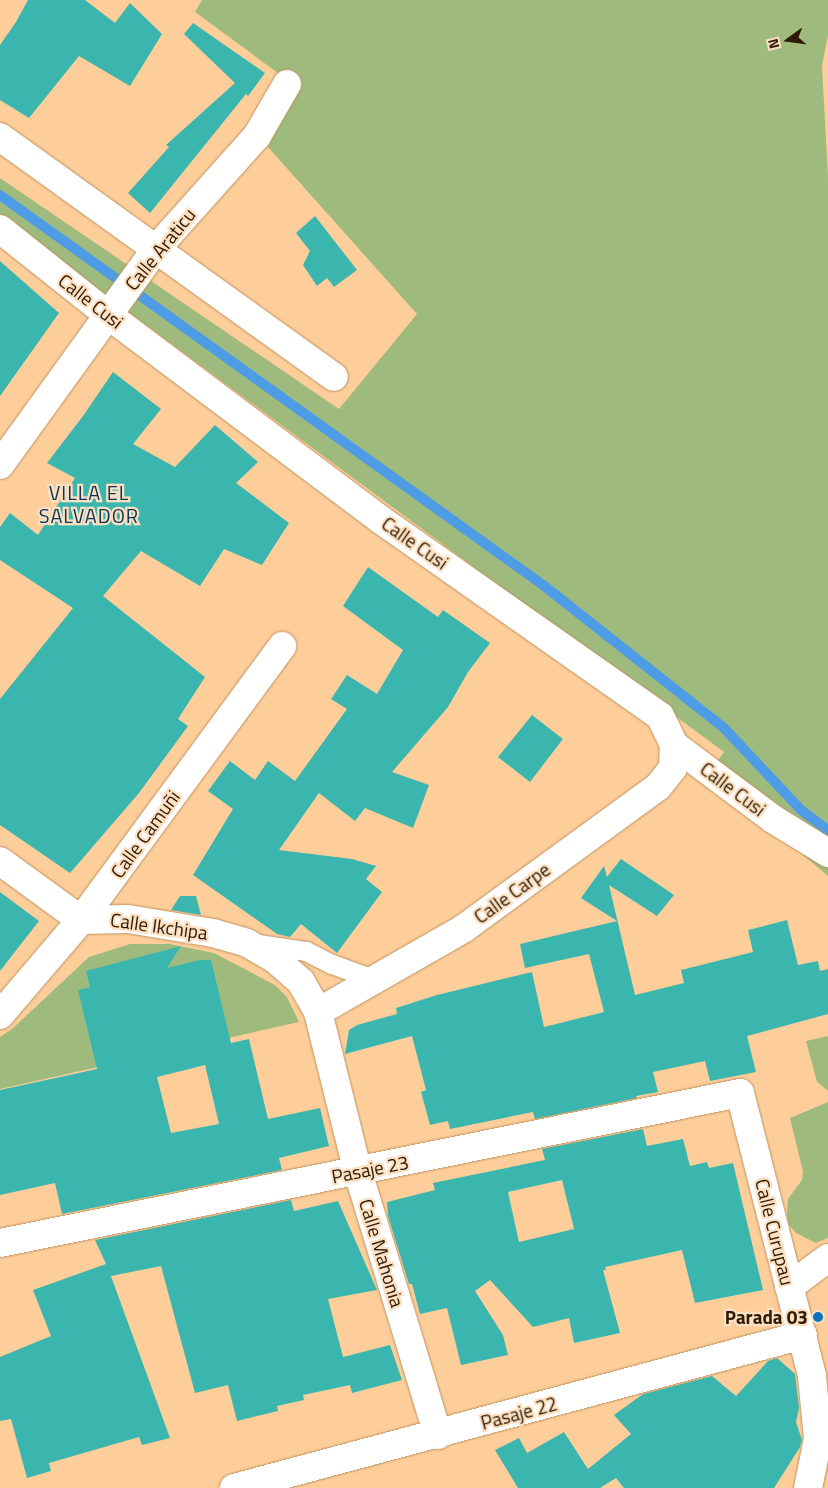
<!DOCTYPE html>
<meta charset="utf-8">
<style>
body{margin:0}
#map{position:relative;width:828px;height:1488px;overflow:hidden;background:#fece9a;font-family:"Titillium Web",sans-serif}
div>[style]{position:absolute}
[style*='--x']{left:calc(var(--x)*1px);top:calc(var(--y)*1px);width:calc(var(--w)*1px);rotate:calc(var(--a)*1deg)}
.green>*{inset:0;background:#9ebb7d}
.stream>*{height:10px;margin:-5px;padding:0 5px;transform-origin:5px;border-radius:5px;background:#4d9ce5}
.building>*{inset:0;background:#3bb6ae}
.roads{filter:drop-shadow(0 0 1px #c09260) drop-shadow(0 0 1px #c09260)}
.lane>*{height:19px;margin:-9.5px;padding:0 9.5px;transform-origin:9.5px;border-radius:9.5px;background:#fff}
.street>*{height:28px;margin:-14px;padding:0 14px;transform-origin:14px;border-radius:14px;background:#fff}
.dots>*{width:14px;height:14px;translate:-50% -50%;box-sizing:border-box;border:2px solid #fde0c1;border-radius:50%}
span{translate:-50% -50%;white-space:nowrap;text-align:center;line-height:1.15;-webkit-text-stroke:4.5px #fde0c1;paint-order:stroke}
.street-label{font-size:19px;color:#2d1b06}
.poi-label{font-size:19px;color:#2d1b06;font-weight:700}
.right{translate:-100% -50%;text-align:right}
.neighbourhood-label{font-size:20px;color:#09355a;letter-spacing:1px}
.north{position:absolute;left:763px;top:15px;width:50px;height:50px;-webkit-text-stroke:4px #fde0c1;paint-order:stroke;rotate:256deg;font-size:14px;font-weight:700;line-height:20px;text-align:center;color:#2d1b06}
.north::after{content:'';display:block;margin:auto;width:18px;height:22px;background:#2d1b06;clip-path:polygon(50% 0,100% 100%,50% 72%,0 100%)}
</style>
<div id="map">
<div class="green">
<i style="clip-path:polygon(202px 0,828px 0,828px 35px,822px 66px,828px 177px,828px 876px,708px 774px,724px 752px,0 217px,0 178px,339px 409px,417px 314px,259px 137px,297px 87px,195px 12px)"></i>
<i style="clip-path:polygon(130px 944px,170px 944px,214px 953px,275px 985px,287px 997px,299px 1022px,0 1089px,0 1037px,12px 1029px,89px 957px)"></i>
<i style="clip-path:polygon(828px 1036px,828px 1091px,817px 1082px,806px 1041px)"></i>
<i style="clip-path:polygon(828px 1102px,828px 1238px,816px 1243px,796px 1233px,789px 1225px,787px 1215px,788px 1199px,802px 1180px,803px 1172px,790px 1118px)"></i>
</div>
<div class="stream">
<i style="--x:0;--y:195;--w:669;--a:35.69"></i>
<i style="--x:543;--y:585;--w:231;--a:38.3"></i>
<i style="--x:724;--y:728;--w:112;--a:46.8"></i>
<i style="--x:801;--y:810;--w:34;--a:37"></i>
</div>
<div class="building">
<i style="clip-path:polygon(28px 0,85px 0,115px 23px,130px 3px,162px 34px,130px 86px,79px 56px,29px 118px,0 100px,0 45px,16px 22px)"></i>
<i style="clip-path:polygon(193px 23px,265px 73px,248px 96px,246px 94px,150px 213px,128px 193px,169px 147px,166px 145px,235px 83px,184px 34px)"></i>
<i style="clip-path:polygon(315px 216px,357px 270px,334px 287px,327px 278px,317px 286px,303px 265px,310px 251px,296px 233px)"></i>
<i style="clip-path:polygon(0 261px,59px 313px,0 396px)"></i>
<i style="clip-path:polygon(113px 372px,161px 409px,133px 444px,175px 467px,215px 425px,258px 462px,236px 483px,289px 523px,262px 565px,224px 549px,200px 586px,141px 551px,103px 596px,205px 677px,178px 719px,188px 726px,139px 793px,70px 873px,0 825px,0 699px,73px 608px,0 560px,0 527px,10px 513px,38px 535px,75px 478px,47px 463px,83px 416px)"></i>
<i style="clip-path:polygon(368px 567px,438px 617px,443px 610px,490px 643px,468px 672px,448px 707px,392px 772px,429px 785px,413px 828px,365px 808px,355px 821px,319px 793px,279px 850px,352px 859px,376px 866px,366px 879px,382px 892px,337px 953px,301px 924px,290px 937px,277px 934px,193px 875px,233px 809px,208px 791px,230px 761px,255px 780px,268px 761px,295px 781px,347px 709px,331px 699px,347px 675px,377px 694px,403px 650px,343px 606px)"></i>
<i style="clip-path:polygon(532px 715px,563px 739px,530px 782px,498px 757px)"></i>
<i style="clip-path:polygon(621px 859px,674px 895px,657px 916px,609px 885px,635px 995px,684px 983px,681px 970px,753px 952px,748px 930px,787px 920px,798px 965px,818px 961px,820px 971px,828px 969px,828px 1014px,747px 1036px,756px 1072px,710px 1081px,705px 1061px,653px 1072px,658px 1092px,636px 1096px,637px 1098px,535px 1119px,533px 1112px,450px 1129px,448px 1121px,430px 1125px,421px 1092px,426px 1090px,412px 1036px,345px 1054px,349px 1030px,357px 1025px,397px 1014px,396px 1008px,437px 995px,532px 972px,544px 1027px,604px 1012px,589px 954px,525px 968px,520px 944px,617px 921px,581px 898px,604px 866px,607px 877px)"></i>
<i style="clip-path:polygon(0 892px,39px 921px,0 971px)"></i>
<i style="clip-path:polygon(180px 896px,196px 896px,201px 915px,171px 910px)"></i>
<i style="clip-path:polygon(evenodd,181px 946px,167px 968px,200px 960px,211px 960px,231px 1043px,249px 1039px,268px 1119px,320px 1108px,329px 1146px,279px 1158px,282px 1170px,62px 1214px,55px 1183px,0 1195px,0 1090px,97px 1069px,78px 990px,90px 987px,86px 971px,181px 946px,205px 1065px,219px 1124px,171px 1133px,157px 1077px,205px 1065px)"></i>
<i style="clip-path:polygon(evenodd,643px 1129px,647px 1146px,683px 1139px,690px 1166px,707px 1162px,709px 1168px,733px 1163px,763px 1290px,695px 1303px,682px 1250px,605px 1267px,606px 1270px,603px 1270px,620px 1333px,574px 1343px,569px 1318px,533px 1327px,490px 1280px,475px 1291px,503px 1335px,508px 1355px,461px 1365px,447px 1308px,420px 1314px,412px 1284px,409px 1284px,388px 1216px,387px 1202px,435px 1190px,433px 1183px,545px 1160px,542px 1149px,643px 1129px,562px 1180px,574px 1229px,519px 1242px,508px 1192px,562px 1180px)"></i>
<i style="clip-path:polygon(291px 1200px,294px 1211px,338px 1201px,377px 1290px,328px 1299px,343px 1357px,390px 1345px,402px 1380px,352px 1393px,350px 1385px,303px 1395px,304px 1400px,277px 1406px,278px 1411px,237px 1421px,228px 1385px,195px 1393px,161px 1266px,111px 1276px,108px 1268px,170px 1438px,142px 1445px,139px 1437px,49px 1463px,51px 1471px,27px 1478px,11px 1419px,0 1421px,0 1357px,51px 1336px,33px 1290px,106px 1264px,95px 1240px)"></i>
<i style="clip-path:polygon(777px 1358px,795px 1374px,799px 1408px,796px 1422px,802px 1440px,800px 1447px,774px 1488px,624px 1488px,616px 1478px,600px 1488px,518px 1488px,495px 1450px,519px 1438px,527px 1453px,564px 1432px,588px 1469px,631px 1434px,614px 1415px,643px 1394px,712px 1376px,736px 1396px,768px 1361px)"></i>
</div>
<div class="roads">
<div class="lane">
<i style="--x:258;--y:944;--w:49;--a:8.3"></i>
<i style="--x:306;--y:951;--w:29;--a:27"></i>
<i style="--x:332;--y:964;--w:47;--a:20"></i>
</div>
<div class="street">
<i style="--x:0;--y:137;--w:411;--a:35.7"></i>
<i style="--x:0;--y:229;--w:138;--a:38.5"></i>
<i style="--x:108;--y:315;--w:341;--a:36.9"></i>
<i style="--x:381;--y:520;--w:341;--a:35.1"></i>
<i style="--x:660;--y:716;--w:32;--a:64"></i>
<i style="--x:674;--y:745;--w:124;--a:36.8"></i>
<i style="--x:773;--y:819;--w:65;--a:31.7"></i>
<i style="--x:0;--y:465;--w:265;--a:-54.2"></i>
<i style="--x:155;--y:250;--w:153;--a:-48.2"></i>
<i style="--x:257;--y:136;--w:60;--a:-60"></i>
<i style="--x:0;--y:861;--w:100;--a:36.1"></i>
<i style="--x:81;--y:920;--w:47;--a:-1.2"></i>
<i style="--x:128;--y:919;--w:86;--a:9.4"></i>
<i style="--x:213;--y:933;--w:35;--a:16"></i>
<i style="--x:247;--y:943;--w:34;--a:30"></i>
<i style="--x:276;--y:960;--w:33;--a:41"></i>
<i style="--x:301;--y:982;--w:34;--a:60"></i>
<i style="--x:318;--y:1012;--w:165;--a:76"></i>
<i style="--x:358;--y:1172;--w:275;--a:73.1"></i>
<i style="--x:318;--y:1012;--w:167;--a:-29.8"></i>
<i style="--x:463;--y:929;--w:241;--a:-36.1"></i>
<i style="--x:658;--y:787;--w:24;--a:-52"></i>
<i style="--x:673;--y:768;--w:23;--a:-88"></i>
<i style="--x:0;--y:1015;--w:125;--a:-49.5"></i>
<i style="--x:81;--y:920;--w:340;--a:-53.7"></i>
<i style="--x:0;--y:1243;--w:755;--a:-11.46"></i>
<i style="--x:740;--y:1093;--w:292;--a:75.7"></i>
<i style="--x:812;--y:1376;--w:63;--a:84.6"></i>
<i style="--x:818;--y:1439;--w:50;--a:101.5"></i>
<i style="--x:789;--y:1287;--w:49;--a:-36.6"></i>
<i style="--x:234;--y:1488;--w:589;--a:-15.05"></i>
</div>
</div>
<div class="dots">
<i style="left:818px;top:1317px;background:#0871bc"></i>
</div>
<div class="street-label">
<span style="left:160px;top:249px;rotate:-51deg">Calle Araticu</span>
<span style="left:91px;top:301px;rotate:38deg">Calle Cusi</span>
<span style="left:415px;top:543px;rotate:35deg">Calle Cusi</span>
<span style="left:733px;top:789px;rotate:37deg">Calle Cusi</span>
<span style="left:145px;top:834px;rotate:-54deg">Calle Camuñi</span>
<span style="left:512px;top:893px;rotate:-36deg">Calle Carpe</span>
<span style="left:159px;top:926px;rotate:8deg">Calle Ikchipa</span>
<span style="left:370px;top:1169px;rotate:-11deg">Pasaje 23</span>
<span style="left:775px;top:1232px;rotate:76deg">Calle Curupau</span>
<span style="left:382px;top:1253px;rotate:73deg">Calle Mahonia</span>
<span style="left:519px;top:1413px;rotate:-15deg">Pasaje 22</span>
</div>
<div class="poi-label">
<span class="right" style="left:808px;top:1317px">Parada 03</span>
</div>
<div class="neighbourhood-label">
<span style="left:89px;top:504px">VILLA EL<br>SALVADOR</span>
</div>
<div class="north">N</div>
</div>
